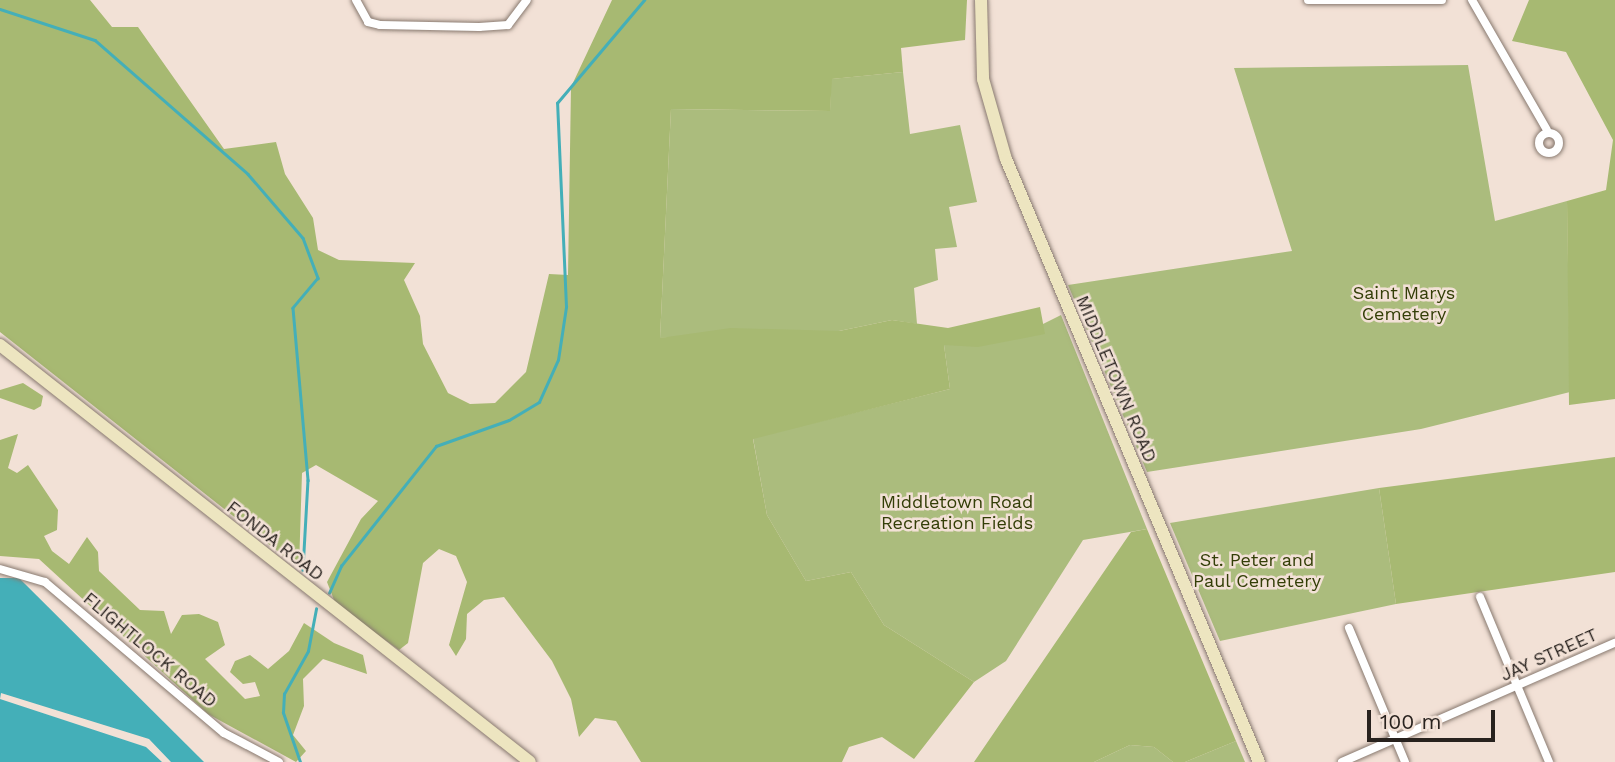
<!DOCTYPE html>
<style>
body{margin:0}
#map{position:relative;width:1615px;height:762px;overflow:hidden;background:#f2e1d6;font-family:"Work Sans",sans-serif}
div>[style]{position:absolute}
[style*='--x']{left:calc(var(--x)*1px);top:calc(var(--y)*1px);width:calc(var(--w)*1px);rotate:calc(var(--a)*1deg)}
.green>*{inset:0;background:#abbc7d}
.forest>*{inset:0;background:#a7b972}
.water>*{inset:0;background:#44afb8}
.pier>*{inset:0;background:#f2e1d6}
.stream>*{height:2.5px;margin:-1.25px;padding:0 1.25px;transform-origin:1.25px;border-radius:1.25px;background:#44afb8}
.roads{filter:drop-shadow(0 0 2px #88796f) drop-shadow(0 0 2px #88796f)}
.street>*{height:8px;margin:-4px;padding:0 4px;transform-origin:4px;border-radius:4px;background:#fff}
.street>.ring{margin:-4px;padding:0;box-sizing:content-box;background:none;border:8px solid #fff;border-radius:50%}
.secondary>*{height:12px;margin:-6px;padding:0 6px;transform-origin:6px;border-radius:6px;background:#ede5c0}
span{translate:-50% -50%;white-space:nowrap;text-align:center;line-height:1.15;-webkit-text-stroke:5px #f2e1d6;paint-order:stroke}
.park-label{font-size:18px;color:#333e07}
.street-label{font-size:18px;color:#28221e}
.scale{position:absolute;left:1367px;top:710px;width:128px;height:32px;box-sizing:border-box;border:4px solid #28221e;border-top:0;padding-left:9px;font-size:21px;line-height:24px;white-space:nowrap;color:#28221e;-webkit-text-stroke:5px #f2e1d6;paint-order:stroke}
</style>
<div id="map">
<div class="green">
<i style="clip-path:polygon(1468px 65px,1495px 221px,1567px 201px,1570px 392px,1421px 429px,1147px 472px,1068px 285px,1292px 251px,1234px 68px)"></i>
<i style="clip-path:polygon(903px 72px,910px 134px,960px 125px,977px 202px,949px 207px,957px 247px,935px 249px,938px 280px,914px 288px,917px 324px,892px 320px,839px 331px,660px 338px,671px 109px,830px 111px,831px 79px)"></i>
<i style="clip-path:polygon(1061px 315px,1147px 529px,1083px 540px,1006px 661px,974px 682px,884px 625px,851px 572px,806px 581px,767px 515px,753px 438px,950px 389px,944px 345px,1039px 326px)"></i>
<i style="clip-path:polygon(1379px 488px,1396px 604px,1220px 641px,1170px 523px)"></i>
<i style="clip-path:polygon(1236px 741px,1245px 762px,1185px 762px)"></i>
<i style="clip-path:polygon(1130px 745px,1154px 747px,1173px 762px,1094px 762px)"></i>
</div>
<div class="forest">
<i style="clip-path:polygon(0 0,90px 0,112px 27px,138px 27px,224px 149px,276px 142px,285px 174px,313px 218px,318px 250px,339px 260px,415px 263px,404px 280px,420px 316px,423px 344px,448px 393px,470px 404px,495px 403px,526px 372px,549px 274px,568px 275px,571px 87px,612px 0,967px 0,965px 40px,901px 48px,903px 72px,832px 79px,830px 111px,671px 109px,660px 338px,731px 328px,839px 331px,892px 320px,948px 328px,1040px 307px,1045px 334px,978px 347px,944px 345px,950px 389px,753px 439px,767px 515px,806px 581px,851px 572px,884px 625px,974px 682px,914px 759px,882px 737px,849px 747px,842px 762px,641px 762px,616px 721px,595px 718px,579px 737px,571px 699px,552px 661px,504px 597px,484px 600px,467px 614px,466px 639px,456px 656px,449px 645px,467px 582px,456px 556px,439px 549px,423px 563px,408px 643px,399px 650px,336px 605px,327px 582px,361px 519px,378px 501px,316px 465px,302px 473px,299px 568px,0 332px)"></i>
<i style="clip-path:polygon(1529px 0,1615px 0,1615px 399px,1569px 405px,1567px 201px,1606px 190px,1613px 140px,1566px 52px,1512px 41px)"></i>
<i style="clip-path:polygon(23px 383px,43px 396px,41px 406px,34px 410px,0 398px,0 390px)"></i>
<i style="clip-path:polygon(18px 434px,8px 468px,17px 473px,28px 465px,58px 510px,57px 530px,44px 536px,52px 551px,69px 564px,87px 537px,98px 552px,99px 571px,140px 610px,164px 611px,171px 634px,182px 615px,199px 614px,218px 622px,225px 645px,205px 659px,245px 699px,260px 696px,255px 682px,243px 684px,230px 672px,235px 661px,250px 655px,268px 669px,289px 651px,304px 623px,334px 643px,363px 655px,367px 674px,323px 659px,303px 679px,304px 706px,293px 735px,306px 751px,296px 762px,208px 714px,39px 559px,0 556px,0 440px)"></i>
<i style="clip-path:polygon(1615px 457px,1615px 572px,1396px 604px,1379px 488px)"></i>
<i style="clip-path:polygon(1147px 529px,1236px 741px,1185px 762px,1173px 762px,1154px 747px,1130px 745px,1094px 762px,974px 762px,1131px 532px)"></i>
</div>
<div class="water">
<i style="clip-path:polygon(0 578px,19px 578px,204px 762px,0 762px)"></i>
</div>
<div class="pier">
<i style="clip-path:polygon(1px 693px,149px 739px,171px 762px,162px 762px,146px 747px,0 699px)"></i>
</div>
<div class="stream">
<i style="--x:0;--y:9;--w:100;--a:18.1"></i>
<i style="--x:95;--y:40;--w:203;--a:41.2"></i>
<i style="--x:248;--y:174;--w:84;--a:49.3"></i>
<i style="--x:303;--y:238;--w:43;--a:69.4"></i>
<i style="--x:318;--y:278;--w:39;--a:130"></i>
<i style="--x:293;--y:308;--w:173;--a:85"></i>
<i style="--x:308;--y:480;--w:90;--a:93.2"></i>
<i style="--x:329;--y:593;--w:30;--a:-66"></i>
<i style="--x:341;--y:566;--w:153;--a:-51.6"></i>
<i style="--x:436;--y:446;--w:77;--a:-19.6"></i>
<i style="--x:509;--y:420;--w:35;--a:-31"></i>
<i style="--x:539;--y:402;--w:46;--a:-65.7"></i>
<i style="--x:558;--y:360;--w:54;--a:-81.4"></i>
<i style="--x:566;--y:307;--w:204;--a:-92.5"></i>
<i style="--x:557;--y:103;--w:135;--a:-49.8"></i>
<i style="--x:300;--y:762;--w:52;--a:-109.1"></i>
<i style="--x:283;--y:713;--w:19;--a:-87"></i>
<i style="--x:284;--y:694;--w:49;--a:-60.8"></i>
<i style="--x:308;--y:651;--w:43;--a:-79.2"></i>
</div>
<div class="roads">
<div class="street">
<i style="--x:356;--y:0;--w:25;--a:61"></i>
<i style="--x:368;--y:22;--w:12;--a:14"></i>
<i style="--x:380;--y:25;--w:99;--a:1.2"></i>
<i style="--x:479;--y:27;--w:29;--a:-4"></i>
<i style="--x:508;--y:25;--w:31;--a:-53"></i>
<i style="--x:1308;--y:0;--w:134;--a:0"></i>
<i style="--x:1472;--y:0;--w:150;--a:60"></i>
<i class="ring" style="left:1539px;top:133px;width:12px;height:12px"></i>
<i style="--x:0;--y:569;--w:47;--a:16.1"></i>
<i style="--x:45;--y:582;--w:234;--a:40.2"></i>
<i style="--x:224;--y:733;--w:62;--a:27.8"></i>
<i style="--x:1480;--y:597;--w:179;--a:67.3"></i>
<i style="--x:1349;--y:628;--w:145;--a:67.3"></i>
<i style="--x:1342;--y:762;--w:298;--a:-23.6"></i>
</div>
<div class="secondary">
<i style="--x:981;--y:0;--w:79;--a:88.5"></i>
<i style="--x:983;--y:79;--w:83;--a:74"></i>
<i style="--x:1006;--y:159;--w:654;--a:67.24"></i>
<i style="--x:0;--y:345;--w:674;--a:38.2"></i>
</div>
</div>
<div class="park-label">
<span style="left:1404px;top:304px">Saint Marys<br>Cemetery</span>
<span style="left:957px;top:513px">Middletown Road<br>Recreation Fields</span>
<span style="left:1257px;top:571px">St. Peter and<br>Paul Cemetery</span>
</div>
<div class="street-label">
<span style="left:1116px;top:379px;rotate:67deg">MIDDLETOWN ROAD</span>
<span style="left:275px;top:541px;rotate:38deg">FONDA ROAD</span>
<span style="left:150px;top:650px;rotate:40deg">FLIGHTLOCK ROAD</span>
<span style="left:1549px;top:655px;rotate:-24deg">JAY STREET</span>
</div>
<div class="scale">100 m</div>
</div>
